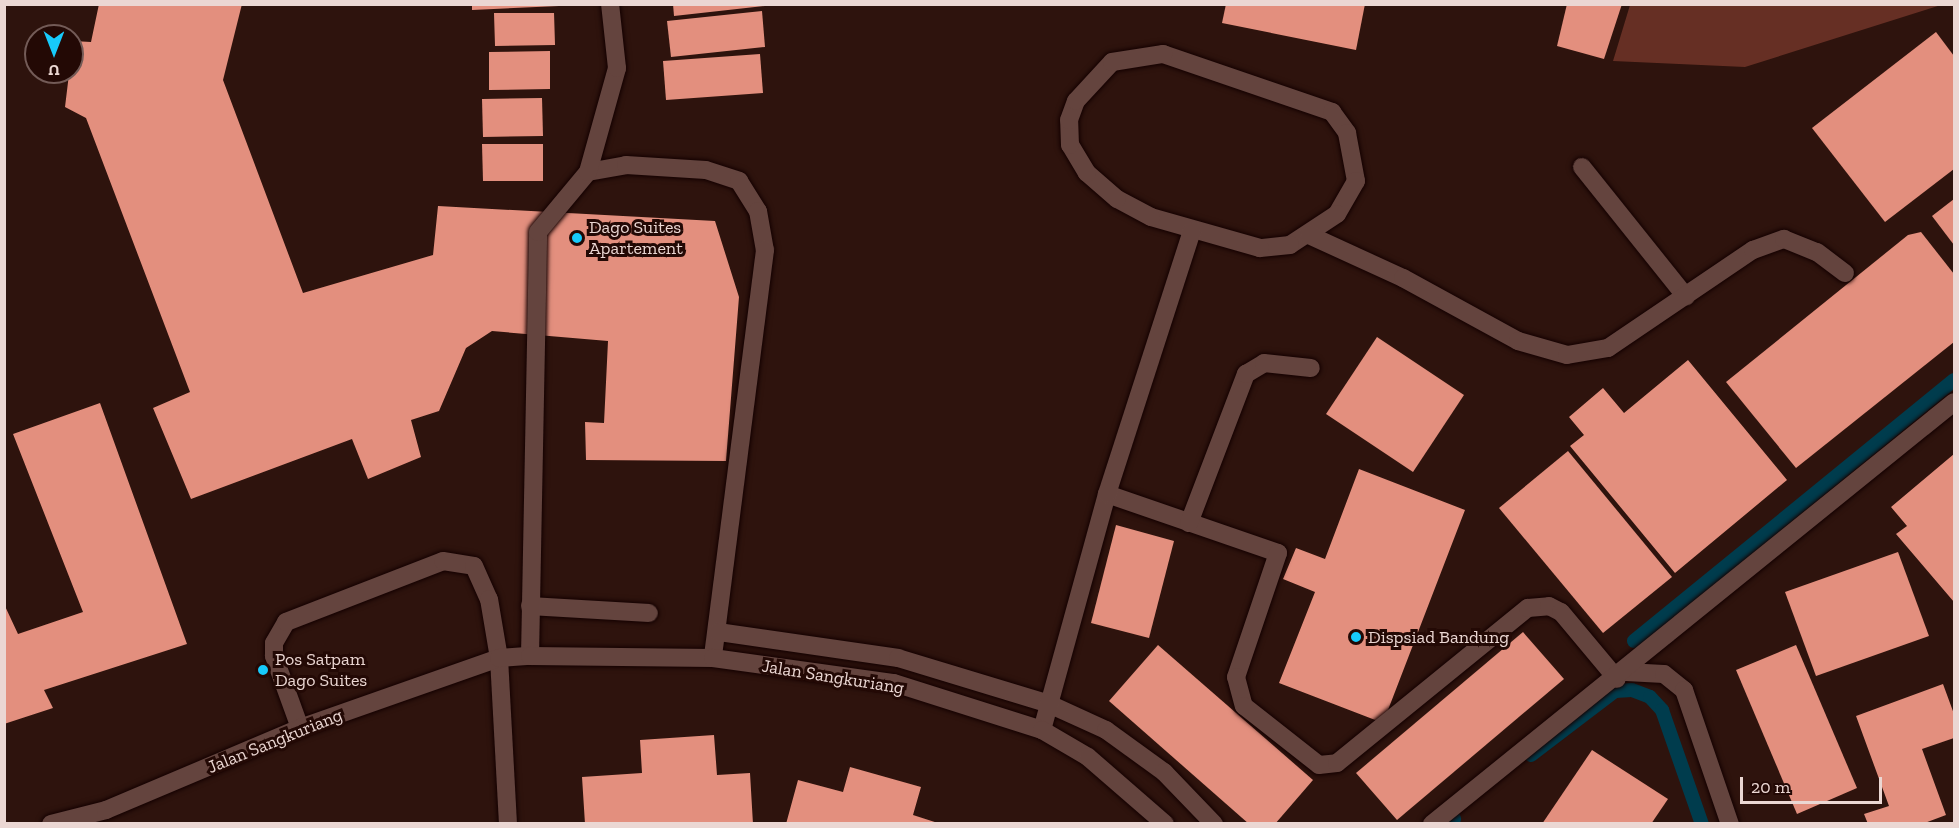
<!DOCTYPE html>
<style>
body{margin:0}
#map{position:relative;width:1959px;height:828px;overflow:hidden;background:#2e130d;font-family:"Zilla Slab",serif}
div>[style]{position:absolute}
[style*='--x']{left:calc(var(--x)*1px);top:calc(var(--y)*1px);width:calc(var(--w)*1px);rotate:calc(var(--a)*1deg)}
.green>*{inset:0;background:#662f24}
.stream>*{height:14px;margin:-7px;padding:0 7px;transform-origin:7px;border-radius:7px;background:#003c4d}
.building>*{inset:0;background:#e38f7e}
.roads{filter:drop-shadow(0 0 2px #140100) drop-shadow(0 0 2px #140100)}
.minor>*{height:18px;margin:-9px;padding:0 9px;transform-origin:9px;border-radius:9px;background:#64443e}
.dots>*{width:16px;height:16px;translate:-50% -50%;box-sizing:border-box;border:3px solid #230905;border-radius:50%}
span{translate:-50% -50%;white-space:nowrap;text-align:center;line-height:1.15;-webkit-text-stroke:6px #230905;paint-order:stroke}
.poi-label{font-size:18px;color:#ebd7d3}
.left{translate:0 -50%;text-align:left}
.street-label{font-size:18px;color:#ebd7d3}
.frame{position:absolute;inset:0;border:6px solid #ebd7d3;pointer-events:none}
.north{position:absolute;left:24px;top:24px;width:60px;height:60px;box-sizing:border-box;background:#230905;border:2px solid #735b57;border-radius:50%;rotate:180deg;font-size:16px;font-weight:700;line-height:24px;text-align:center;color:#ebd7d3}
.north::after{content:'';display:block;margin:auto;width:21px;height:27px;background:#17cafb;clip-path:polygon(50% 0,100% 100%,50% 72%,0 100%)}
.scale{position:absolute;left:1740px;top:777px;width:142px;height:27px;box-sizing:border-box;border:3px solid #ebd7d3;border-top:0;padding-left:8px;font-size:18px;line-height:21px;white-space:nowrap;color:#ebd7d3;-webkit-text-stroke:4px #230905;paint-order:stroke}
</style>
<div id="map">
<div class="green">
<i style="clip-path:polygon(1630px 5px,1630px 4px,1941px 5px,1745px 67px,1613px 61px)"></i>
</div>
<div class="stream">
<i style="--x:1634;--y:641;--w:413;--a:-39.2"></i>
<i style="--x:1531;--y:755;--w:106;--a:-37.3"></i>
<i style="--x:1615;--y:691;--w:17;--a:-3"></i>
<i style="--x:1632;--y:690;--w:19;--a:21"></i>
<i style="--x:1650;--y:697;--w:18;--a:47"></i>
<i style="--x:1662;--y:710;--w:121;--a:70.7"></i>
<i style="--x:1448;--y:824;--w:8;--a:-40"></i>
</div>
<div class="building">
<i style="clip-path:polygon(99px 4px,242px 4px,223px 80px,303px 293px,433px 255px,438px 206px,715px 221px,739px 297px,726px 461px,586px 460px,585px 422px,604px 423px,608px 341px,492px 331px,466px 348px,439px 411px,411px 420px,421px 457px,368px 479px,352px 439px,191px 499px,153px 408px,190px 392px,86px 118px,65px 107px,73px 41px,91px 42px)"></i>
<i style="clip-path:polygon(472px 4px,559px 4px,559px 6px,472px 10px)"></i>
<i style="clip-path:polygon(673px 4px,765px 4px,765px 6px,674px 16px)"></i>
<i style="clip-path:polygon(1226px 4px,1365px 4px,1356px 50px,1222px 23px)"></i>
<i style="clip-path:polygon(1567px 4px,1622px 4px,1604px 59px,1557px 46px)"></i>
<i style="clip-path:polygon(762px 11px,765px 47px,671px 57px,667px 21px)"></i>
<i style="clip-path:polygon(494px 13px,554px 13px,555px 45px,495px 46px)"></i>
<i style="clip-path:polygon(1936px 32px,1954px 56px,1954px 169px,1885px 222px,1812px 128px)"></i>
<i style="clip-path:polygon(550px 51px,550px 89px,489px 90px,489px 52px)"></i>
<i style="clip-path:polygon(760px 54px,763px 93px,666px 100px,663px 61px)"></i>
<i style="clip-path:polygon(542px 98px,543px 136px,483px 137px,482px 99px)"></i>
<i style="clip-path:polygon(482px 144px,543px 144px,543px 181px,483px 181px)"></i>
<i style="clip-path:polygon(1954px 199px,1954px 245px,1932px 216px)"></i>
<i style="clip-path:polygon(1921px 232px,1954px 274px,1954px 342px,1796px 468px,1726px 382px,1908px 235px)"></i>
<i style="clip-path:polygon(1377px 337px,1464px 395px,1413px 472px,1326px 414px)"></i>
<i style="clip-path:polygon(1688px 360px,1787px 480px,1675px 573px,1570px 446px,1584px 435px,1569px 417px,1603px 388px,1624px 413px)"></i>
<i style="clip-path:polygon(100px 403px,187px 644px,44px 690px,53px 708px,4px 724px,4px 604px,18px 634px,83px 612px,13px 434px)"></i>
<i style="clip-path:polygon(1568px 451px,1672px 577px,1603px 633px,1499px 508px)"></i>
<i style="clip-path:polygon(1954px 454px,1954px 602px,1896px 534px,1907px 526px,1891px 507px)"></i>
<i style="clip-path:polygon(1359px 469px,1465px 510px,1383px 723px,1279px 683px,1315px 592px,1283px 579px,1296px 548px,1325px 559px)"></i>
<i style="clip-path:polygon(1116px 525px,1174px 541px,1149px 638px,1091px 623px)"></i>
<i style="clip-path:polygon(1898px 552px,1929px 636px,1816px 676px,1785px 592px)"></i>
<i style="clip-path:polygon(1523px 632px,1564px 679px,1397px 820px,1356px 773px)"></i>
<i style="clip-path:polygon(1158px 645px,1313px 780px,1275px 824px,1249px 824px,1109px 701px)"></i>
<i style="clip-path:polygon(1796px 645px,1857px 788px,1797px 814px,1736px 670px)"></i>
<i style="clip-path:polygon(1943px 684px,1954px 714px,1954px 738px,1922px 749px,1946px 815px,1922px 824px,1868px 824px,1864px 814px,1889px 806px,1856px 716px)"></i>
<i style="clip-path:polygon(714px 735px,717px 775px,750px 773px,753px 824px,585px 824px,582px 777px,642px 773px,640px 740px)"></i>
<i style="clip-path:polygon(1592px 750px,1668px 799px,1651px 824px,1542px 824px)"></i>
<i style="clip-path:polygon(850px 767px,921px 787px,913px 815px,941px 824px,786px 824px,798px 780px,843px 792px)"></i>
</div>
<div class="roads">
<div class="minor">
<i style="--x:1163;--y:54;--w:179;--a:18.9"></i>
<i style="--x:1332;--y:112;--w:26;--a:54"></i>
<i style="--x:1347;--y:133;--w:49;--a:79.4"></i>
<i style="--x:1356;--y:181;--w:38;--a:120"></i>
<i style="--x:1337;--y:214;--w:56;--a:146.6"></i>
<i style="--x:1290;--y:245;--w:30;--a:174"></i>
<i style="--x:1260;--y:248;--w:113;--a:-164.1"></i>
<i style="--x:1151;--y:217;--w:38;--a:-152"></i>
<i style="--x:1117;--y:199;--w:40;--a:-139"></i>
<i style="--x:1087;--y:173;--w:33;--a:-121"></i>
<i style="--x:1070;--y:145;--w:25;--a:-92"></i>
<i style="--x:1069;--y:120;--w:20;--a:-70"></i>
<i style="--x:1076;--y:101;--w:53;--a:-47.3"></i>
<i style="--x:1112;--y:62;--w:52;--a:-8.9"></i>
<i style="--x:1582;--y:167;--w:166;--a:51.3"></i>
<i style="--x:588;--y:172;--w:39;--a:-10"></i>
<i style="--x:626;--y:165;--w:80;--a:3.6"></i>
<i style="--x:706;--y:170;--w:35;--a:18"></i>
<i style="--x:739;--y:181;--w:36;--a:58"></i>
<i style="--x:758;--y:211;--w:40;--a:80"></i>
<i style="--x:765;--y:250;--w:411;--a:97.3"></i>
<i style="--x:1309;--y:235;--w:103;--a:24.6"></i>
<i style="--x:1403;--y:278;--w:131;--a:28.7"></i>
<i style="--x:1518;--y:341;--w:51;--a:15.9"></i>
<i style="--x:1567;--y:355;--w:42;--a:-9.7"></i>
<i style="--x:1608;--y:348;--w:175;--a:-34.1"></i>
<i style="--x:1753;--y:250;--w:33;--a:-20"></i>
<i style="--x:1784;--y:239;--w:35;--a:22"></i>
<i style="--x:1817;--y:252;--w:35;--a:37"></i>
<i style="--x:1107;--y:494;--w:181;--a:19"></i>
<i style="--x:1278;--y:553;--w:131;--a:108.7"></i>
<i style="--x:1236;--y:677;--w:30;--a:75"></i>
<i style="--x:1244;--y:706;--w:95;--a:38.2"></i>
<i style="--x:1319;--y:765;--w:18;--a:-6"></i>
<i style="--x:1337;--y:763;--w:246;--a:-39.1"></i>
<i style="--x:1528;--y:608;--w:21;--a:-5"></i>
<i style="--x:1549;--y:606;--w:13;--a:27"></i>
<i style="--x:1561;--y:612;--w:87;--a:50.1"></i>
<i style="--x:1189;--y:523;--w:160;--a:-69.1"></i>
<i style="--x:1246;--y:374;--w:21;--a:-31"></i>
<i style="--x:1264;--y:363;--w:47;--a:6.1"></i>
<i style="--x:530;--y:606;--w:119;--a:3.4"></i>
<i style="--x:718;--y:632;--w:182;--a:8.2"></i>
<i style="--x:898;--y:658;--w:158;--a:16.9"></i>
<i style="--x:1049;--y:704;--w:63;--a:24.5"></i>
<i style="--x:1106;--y:730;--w:72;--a:35.9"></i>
<i style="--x:1164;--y:772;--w:72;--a:46.1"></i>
<i style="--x:530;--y:656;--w:424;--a:-88.9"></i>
<i style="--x:538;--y:232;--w:78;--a:-50.2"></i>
<i style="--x:588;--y:172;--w:108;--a:-74.4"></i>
<i style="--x:617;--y:68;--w:64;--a:-96.2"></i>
<i style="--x:1626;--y:672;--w:38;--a:3"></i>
<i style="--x:1664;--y:674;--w:26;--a:39"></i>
<i style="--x:1684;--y:690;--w:142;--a:71.1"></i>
<i style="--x:300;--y:728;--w:77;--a:-109.9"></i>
<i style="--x:274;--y:656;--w:13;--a:-90"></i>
<i style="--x:274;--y:643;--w:24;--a:-60"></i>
<i style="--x:286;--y:622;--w:168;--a:-21.2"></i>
<i style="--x:443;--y:561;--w:31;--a:9"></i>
<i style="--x:474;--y:566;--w:36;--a:66"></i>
<i style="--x:489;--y:599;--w:60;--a:80.4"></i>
<i style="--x:499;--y:658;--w:166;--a:86.9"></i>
<i style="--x:1042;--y:730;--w:245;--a:-74.6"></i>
<i style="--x:1107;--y:494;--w:276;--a:-72.1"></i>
<i style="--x:51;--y:824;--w:57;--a:-14.3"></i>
<i style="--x:106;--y:810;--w:211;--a:-22.9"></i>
<i style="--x:300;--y:728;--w:211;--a:-19.4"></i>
<i style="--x:499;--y:658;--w:31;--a:-4"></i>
<i style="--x:530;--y:656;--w:183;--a:0.6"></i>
<i style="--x:713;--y:658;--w:183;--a:7.9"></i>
<i style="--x:894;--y:683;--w:155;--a:17.6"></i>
<i style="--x:1042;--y:730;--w:53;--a:30.4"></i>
<i style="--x:1088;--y:757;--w:102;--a:41"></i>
<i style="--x:1432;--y:824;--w:671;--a:-38.95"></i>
</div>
</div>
<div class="dots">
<i style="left:577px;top:238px;background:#17cafb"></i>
<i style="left:1356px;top:637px;background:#17cafb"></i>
<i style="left:263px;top:670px;background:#17cafb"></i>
</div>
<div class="poi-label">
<span class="left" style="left:589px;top:238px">Dago Suites<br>Apartement</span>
<span class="left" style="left:1368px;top:637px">Dispsiad Bandung</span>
<span class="left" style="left:275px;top:670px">Pos Satpam<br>Dago Suites</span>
</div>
<div class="street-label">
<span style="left:833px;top:677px;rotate:9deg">Jalan Sangkuriang</span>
<span style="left:275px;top:741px;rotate:-22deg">Jalan Sangkuriang</span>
</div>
<div class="frame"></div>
<div class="north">U</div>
<div class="scale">20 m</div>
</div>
